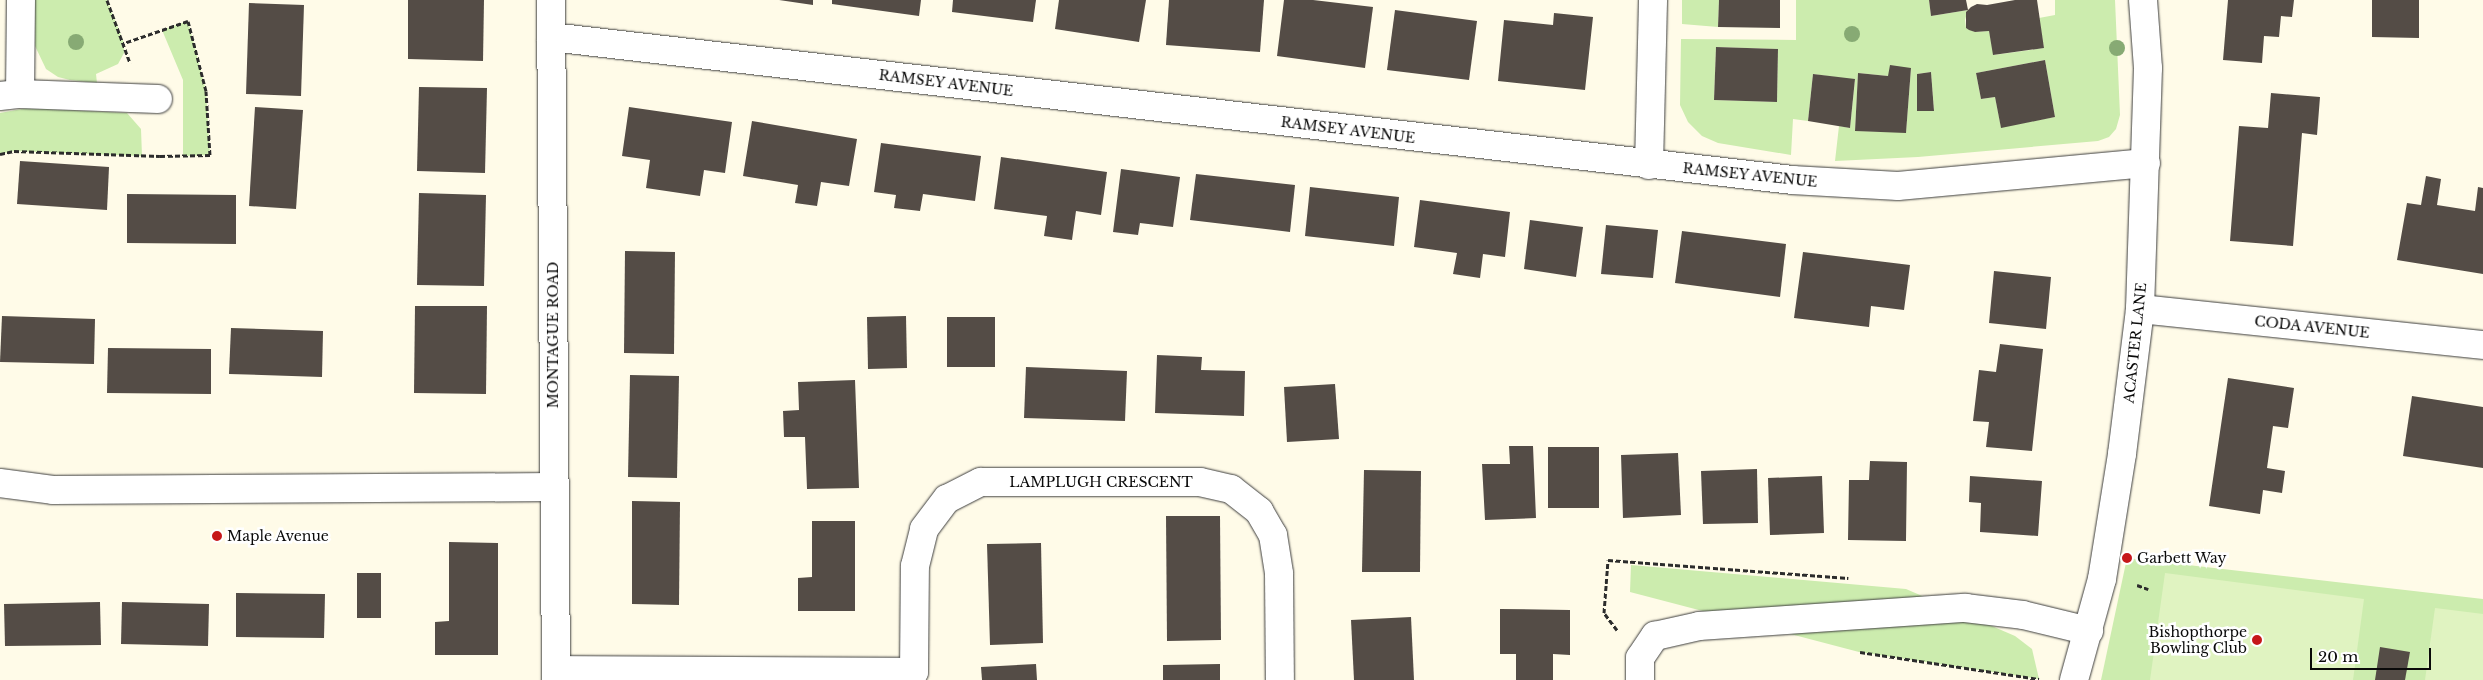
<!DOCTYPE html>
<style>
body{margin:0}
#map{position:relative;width:2483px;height:680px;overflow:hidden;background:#fffbe8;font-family:"Libre Baskerville",serif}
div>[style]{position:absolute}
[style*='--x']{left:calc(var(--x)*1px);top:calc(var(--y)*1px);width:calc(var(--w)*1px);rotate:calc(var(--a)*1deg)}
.green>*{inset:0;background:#ccecae}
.pitch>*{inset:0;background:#e0f3c1}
.building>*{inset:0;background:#544c46}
.path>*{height:3px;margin-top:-1.5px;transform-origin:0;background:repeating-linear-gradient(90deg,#2c2c2c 0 5px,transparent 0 7.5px)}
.roads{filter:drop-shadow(0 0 1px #3d3d3d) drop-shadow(0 0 1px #3d3d3d)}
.minor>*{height:28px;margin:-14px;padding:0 14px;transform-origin:14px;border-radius:14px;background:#fff}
.tertiary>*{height:28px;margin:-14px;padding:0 14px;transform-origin:14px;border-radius:14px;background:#fff}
.trees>*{width:16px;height:16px;margin:-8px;border-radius:50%;background:#87aa74}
.dots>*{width:14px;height:14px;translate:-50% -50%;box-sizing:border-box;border:2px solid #fff;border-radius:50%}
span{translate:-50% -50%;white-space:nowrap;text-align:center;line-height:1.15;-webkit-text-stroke:5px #fff;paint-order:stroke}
.street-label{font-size:14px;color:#0a0a0a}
.poi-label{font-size:14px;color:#0a0a0a}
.left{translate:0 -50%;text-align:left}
.right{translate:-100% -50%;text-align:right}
.scale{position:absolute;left:2310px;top:648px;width:121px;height:22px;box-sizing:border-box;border:2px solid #0a0a0a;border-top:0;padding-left:6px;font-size:15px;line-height:18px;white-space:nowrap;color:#0a0a0a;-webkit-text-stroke:4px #fff;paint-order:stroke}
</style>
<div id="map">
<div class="green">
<i style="clip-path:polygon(34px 0,107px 0,124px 43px,124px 53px,118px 64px,96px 74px,97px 83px,70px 80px,58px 77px,46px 69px,35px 46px)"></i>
<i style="clip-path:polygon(1682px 0,1719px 0,1718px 27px,1682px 24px)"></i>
<i style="clip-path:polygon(evenodd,1796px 0,1929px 0,1931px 16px,1968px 10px,1965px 20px,1966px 28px,1975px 32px,1989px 31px,1994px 55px,2044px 48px,2039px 18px,2055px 15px,2055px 0,2115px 0,2120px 115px,2116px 129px,2109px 137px,2098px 141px,1918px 157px,1835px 161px,1839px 126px,1850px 128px,1855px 80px,1813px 74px,1808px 121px,1793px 119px,1791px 155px,1718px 143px,1702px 136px,1688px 122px,1680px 105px,1681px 39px,1796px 40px,1796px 0,1716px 47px,1778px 49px,1777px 102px,1714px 100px,1716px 47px,1796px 0,2045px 60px,2055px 117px,2001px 127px,1995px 97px,1981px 99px,1976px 73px,2045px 60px,1796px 0,1911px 68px,1906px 132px,1855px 131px,1858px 73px,1888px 76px,1911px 68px,1796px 0,1931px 72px,1934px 110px,1917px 111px,1917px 74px,1931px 72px)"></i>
<i style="clip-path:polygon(188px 21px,206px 91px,210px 155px,183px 156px,183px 80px,162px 30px)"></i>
<i style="clip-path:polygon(27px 108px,127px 113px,141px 129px,142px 156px,14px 151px,0 154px,0 113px)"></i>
<i style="clip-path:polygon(2127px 558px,2483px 599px,2483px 680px,2101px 680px)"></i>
<i style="clip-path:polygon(1631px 565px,1906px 589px,2015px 636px,2032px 649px,2039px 679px,1859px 652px,1630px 592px)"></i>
</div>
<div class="pitch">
<i style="clip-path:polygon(2165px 573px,2364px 599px,2353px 680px,2150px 680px)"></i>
<i style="clip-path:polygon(2435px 608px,2483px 614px,2483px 680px,2425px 680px)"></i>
</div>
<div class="building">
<i style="clip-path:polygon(408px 0,484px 0,483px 61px,408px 59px)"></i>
<i style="clip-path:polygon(779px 0,813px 0,813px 5px)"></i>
<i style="clip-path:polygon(832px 0,921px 0,919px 16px,832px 4px)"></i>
<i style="clip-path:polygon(953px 0,1036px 0,1033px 22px,952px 12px)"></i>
<i style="clip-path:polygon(1059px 0,1146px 0,1139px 42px,1055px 29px)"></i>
<i style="clip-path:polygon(1169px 0,1264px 0,1260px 52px,1166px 45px)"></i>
<i style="clip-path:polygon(1284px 0,1313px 0,1373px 7px,1365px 68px,1277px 56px)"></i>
<i style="clip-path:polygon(1719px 0,1780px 0,1780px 28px,1718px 27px)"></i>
<i style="clip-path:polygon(1929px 0,1966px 0,1968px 10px,1931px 16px)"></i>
<i style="clip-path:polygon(2015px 0,2037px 0,2044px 48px,1993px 55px,1989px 31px,1975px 32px,1969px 30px,1966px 28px,1966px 12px,1971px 7px,1977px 4px,1987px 5px)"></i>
<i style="clip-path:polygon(2228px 0,2294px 0,2292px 17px,2281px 16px,2279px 37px,2264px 36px,2262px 63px,2223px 60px)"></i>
<i style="clip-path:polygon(2372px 0,2419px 0,2419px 38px,2372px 37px)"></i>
<i style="clip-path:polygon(249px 3px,304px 5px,301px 96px,246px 94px)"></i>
<i style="clip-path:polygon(1395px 10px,1477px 21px,1469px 80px,1387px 70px)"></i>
<i style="clip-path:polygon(1554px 13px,1593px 17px,1585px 90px,1498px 81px,1504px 20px,1553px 25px)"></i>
<i style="clip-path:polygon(1716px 47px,1778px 49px,1777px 102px,1714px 100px)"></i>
<i style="clip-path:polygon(2045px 60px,2055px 117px,2001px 128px,1995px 97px,1981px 99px,1976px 73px)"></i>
<i style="clip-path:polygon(1890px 65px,1911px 68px,1906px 133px,1855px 131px,1858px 73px,1888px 76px)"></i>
<i style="clip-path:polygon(1931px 72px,1934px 111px,1917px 111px,1917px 74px)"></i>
<i style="clip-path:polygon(1813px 74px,1855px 79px,1850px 128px,1808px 121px)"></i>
<i style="clip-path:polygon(419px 87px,487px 88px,485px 173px,417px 171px)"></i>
<i style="clip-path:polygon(2271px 93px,2320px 97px,2317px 135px,2302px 133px,2293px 246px,2230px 241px,2239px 126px,2268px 128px)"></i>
<i style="clip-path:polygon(255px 107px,303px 110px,296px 209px,249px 206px)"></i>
<i style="clip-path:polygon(629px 107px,732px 122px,725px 173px,704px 170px,700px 196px,646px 188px,650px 160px,622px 156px)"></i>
<i style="clip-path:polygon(752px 121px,857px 139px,849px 186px,821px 182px,817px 206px,795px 203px,798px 185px,743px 176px)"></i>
<i style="clip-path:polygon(881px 143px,981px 156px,975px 201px,923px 194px,920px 211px,894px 208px,896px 195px,874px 192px)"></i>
<i style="clip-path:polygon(1001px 157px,1107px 172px,1101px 215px,1076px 211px,1072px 240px,1044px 236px,1047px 216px,994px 209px)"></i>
<i style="clip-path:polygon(20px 161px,109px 167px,107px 210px,17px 204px)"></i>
<i style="clip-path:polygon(1121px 169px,1180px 177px,1173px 227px,1140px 223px,1138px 235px,1113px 232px)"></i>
<i style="clip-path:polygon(1196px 174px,1295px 185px,1290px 232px,1190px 220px)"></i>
<i style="clip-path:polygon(2426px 176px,2441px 179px,2437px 205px,2475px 211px,2478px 187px,2483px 188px,2483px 274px,2397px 260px,2407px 203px,2421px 205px)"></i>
<i style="clip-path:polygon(1310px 187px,1399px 197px,1394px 246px,1305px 236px)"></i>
<i style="clip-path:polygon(419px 193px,486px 195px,484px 286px,417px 285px)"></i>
<i style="clip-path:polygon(127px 194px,236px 195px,236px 244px,127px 243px)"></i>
<i style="clip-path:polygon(1420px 200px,1510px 212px,1505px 257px,1483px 254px,1480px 278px,1453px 274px,1457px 253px,1414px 247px)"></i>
<i style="clip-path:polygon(1530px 220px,1583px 227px,1576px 277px,1524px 269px)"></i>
<i style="clip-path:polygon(1606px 225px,1658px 230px,1653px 278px,1601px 274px)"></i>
<i style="clip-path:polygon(1682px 231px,1786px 244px,1780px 297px,1675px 283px)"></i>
<i style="clip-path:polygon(625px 251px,675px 252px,674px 354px,624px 353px)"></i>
<i style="clip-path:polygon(1803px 252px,1910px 265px,1904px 310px,1871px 306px,1869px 327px,1794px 318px)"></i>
<i style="clip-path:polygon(1994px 271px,2051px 277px,2046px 329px,1989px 323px)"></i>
<i style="clip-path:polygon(415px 306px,487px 306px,486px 394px,414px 393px)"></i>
<i style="clip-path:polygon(2px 316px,95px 319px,94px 364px,0 362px)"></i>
<i style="clip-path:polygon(906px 316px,907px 368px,868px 369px,867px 317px)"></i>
<i style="clip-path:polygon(947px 317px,995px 317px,995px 367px,947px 367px)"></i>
<i style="clip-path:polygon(231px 328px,323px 331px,322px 377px,229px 374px)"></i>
<i style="clip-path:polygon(2000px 344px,2043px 349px,2032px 451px,1986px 447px,1989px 422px,1973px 421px,1979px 370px,1996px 372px)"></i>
<i style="clip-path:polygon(108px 348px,211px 349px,211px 394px,107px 393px)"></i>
<i style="clip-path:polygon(1157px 355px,1202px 357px,1201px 370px,1245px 371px,1244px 416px,1155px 413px)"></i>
<i style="clip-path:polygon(1026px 367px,1127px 371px,1125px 421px,1024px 418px)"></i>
<i style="clip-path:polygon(630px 375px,679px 376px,677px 478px,628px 477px)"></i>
<i style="clip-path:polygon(2228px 378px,2294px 388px,2288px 428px,2273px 426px,2267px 468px,2285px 471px,2282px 493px,2263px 490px,2260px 514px,2209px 506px)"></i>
<i style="clip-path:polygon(855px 380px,859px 488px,807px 489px,805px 437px,784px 437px,783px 411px,799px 410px,798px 382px)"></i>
<i style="clip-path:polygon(1335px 384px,1339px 439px,1287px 442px,1284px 387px)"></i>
<i style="clip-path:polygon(2412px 396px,2483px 407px,2483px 468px,2403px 456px)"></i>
<i style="clip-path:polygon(1509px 446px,1533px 446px,1536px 518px,1485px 520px,1482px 464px,1510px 464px)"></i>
<i style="clip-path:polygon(1548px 447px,1599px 447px,1599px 508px,1548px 508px)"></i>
<i style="clip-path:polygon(1678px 453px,1681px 515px,1623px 518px,1621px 455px)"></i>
<i style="clip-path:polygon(1870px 461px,1907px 462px,1906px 541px,1848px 540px,1849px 480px,1869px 480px)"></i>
<i style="clip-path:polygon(1757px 469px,1758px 523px,1703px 524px,1701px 471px)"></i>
<i style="clip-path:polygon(1364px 470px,1421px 471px,1420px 572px,1362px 572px)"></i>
<i style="clip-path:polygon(1822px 476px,1824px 533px,1770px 535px,1768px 478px)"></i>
<i style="clip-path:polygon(1970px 476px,2042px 481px,2038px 536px,1980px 532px,1981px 503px,1969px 502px)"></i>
<i style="clip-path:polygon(632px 501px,680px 502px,679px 605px,632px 604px)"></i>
<i style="clip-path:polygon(1166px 516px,1220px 516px,1221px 640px,1167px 641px)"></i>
<i style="clip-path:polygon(812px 521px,855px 521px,855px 611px,798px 611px,798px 578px,812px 577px)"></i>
<i style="clip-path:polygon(449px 542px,498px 543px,498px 655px,435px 655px,435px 622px,449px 621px)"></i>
<i style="clip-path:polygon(1041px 543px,1043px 643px,990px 645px,987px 544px)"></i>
<i style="clip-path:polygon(357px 573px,381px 573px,381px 618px,357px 618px)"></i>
<i style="clip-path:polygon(236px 593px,325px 594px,324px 638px,236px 637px)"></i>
<i style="clip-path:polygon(100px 602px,101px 645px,5px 646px,4px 604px)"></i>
<i style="clip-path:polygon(122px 602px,209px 604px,208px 646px,121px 644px)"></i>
<i style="clip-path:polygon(1500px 609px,1570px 610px,1570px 655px,1553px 654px,1553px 680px,1516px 680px,1516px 654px,1500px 654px)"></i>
<i style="clip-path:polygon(1411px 617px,1414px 680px,1354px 680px,1351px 620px)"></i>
<i style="clip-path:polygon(2380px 647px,2410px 652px,2405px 680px,2375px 680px)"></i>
<i style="clip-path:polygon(1036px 664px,1037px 680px,982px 680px,981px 667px)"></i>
<i style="clip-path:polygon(1220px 664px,1220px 680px,1163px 680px,1163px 665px)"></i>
</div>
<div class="path">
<i style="--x:107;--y:0;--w:67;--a:69.9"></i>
<i style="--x:0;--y:154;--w:14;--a:-12"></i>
<i style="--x:14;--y:151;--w:146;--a:2"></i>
<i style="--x:160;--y:156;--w:50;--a:-1.1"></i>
<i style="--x:210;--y:155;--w:64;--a:-93.6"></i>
<i style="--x:206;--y:91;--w:72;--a:-104.4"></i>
<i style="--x:188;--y:21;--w:68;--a:161"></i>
<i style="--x:2137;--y:585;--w:12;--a:20"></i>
<i style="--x:1617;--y:630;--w:21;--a:-127"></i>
<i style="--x:1604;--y:613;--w:53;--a:-85.7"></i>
<i style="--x:1608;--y:560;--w:241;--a:4.3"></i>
<i style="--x:1860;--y:652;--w:181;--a:8.6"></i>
</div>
<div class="roads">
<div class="minor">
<i style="--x:551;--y:0;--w:680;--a:89.58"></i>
<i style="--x:551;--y:37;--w:1249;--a:6.57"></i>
<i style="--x:1792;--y:180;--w:106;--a:3.2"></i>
<i style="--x:1898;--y:186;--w:249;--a:-5.3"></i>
<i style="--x:20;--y:94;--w:94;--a:-89.4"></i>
<i style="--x:0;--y:96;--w:20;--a:-6"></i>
<i style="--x:20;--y:94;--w:138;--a:2.1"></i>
<i style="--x:1649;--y:165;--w:165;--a:-88.6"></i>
<i style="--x:2140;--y:309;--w:345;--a:6"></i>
<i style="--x:0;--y:483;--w:53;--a:7.5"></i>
<i style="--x:53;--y:490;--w:501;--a:-0.34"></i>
<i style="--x:556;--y:670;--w:358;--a:0.3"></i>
<i style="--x:914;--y:672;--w:106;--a:-89.5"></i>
<i style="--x:915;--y:566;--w:38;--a:-76"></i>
<i style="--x:924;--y:529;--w:38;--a:-53"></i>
<i style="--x:947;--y:499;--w:38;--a:-27"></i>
<i style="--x:981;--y:482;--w:219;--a:0"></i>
<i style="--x:1200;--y:482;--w:32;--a:13"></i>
<i style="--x:1231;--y:489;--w:36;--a:38"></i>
<i style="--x:1259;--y:511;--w:28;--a:60"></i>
<i style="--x:1273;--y:535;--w:39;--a:81"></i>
<i style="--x:1279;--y:574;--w:106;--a:89.5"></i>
<i style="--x:1640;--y:680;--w:22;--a:-90"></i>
<i style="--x:1640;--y:658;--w:27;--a:-56"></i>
<i style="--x:1655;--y:636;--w:45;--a:-12.8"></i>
<i style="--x:1699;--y:626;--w:267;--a:-3.9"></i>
<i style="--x:1965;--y:608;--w:58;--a:6.9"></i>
<i style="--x:2023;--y:615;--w:68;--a:13.6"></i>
</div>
<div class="tertiary">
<i style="--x:2074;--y:680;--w:105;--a:-74.5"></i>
<i style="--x:2102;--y:579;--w:127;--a:-80.9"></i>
<i style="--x:2122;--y:454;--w:146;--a:-82.9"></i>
<i style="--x:2140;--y:309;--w:241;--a:-88.1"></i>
<i style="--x:2148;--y:68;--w:68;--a:-94.2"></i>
</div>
</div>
<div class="trees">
<i style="left:1852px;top:34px"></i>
<i style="left:76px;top:42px"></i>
<i style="left:2117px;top:48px"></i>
</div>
<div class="dots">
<i style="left:217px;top:536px;background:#c6171a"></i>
<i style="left:2127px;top:558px;background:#c6171a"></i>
<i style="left:2257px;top:640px;background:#c6171a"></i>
</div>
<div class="street-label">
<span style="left:946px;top:83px;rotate:7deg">RAMSEY AVENUE</span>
<span style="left:1348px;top:130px;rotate:7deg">RAMSEY AVENUE</span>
<span style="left:1750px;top:175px;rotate:6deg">RAMSEY AVENUE</span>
<span style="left:2312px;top:327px;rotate:6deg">CODA AVENUE</span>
<span style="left:553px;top:335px;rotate:-90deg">MONTAGUE ROAD</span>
<span style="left:2135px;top:343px;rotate:-84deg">ACASTER LANE</span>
<span style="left:1101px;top:482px">LAMPLUGH CRESCENT</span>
</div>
<div class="poi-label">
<span class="left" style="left:227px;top:536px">Maple Avenue</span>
<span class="left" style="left:2137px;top:558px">Garbett Way</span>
<span class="right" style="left:2247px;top:640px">Bishopthorpe<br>Bowling Club</span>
</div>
<div class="scale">20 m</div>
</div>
